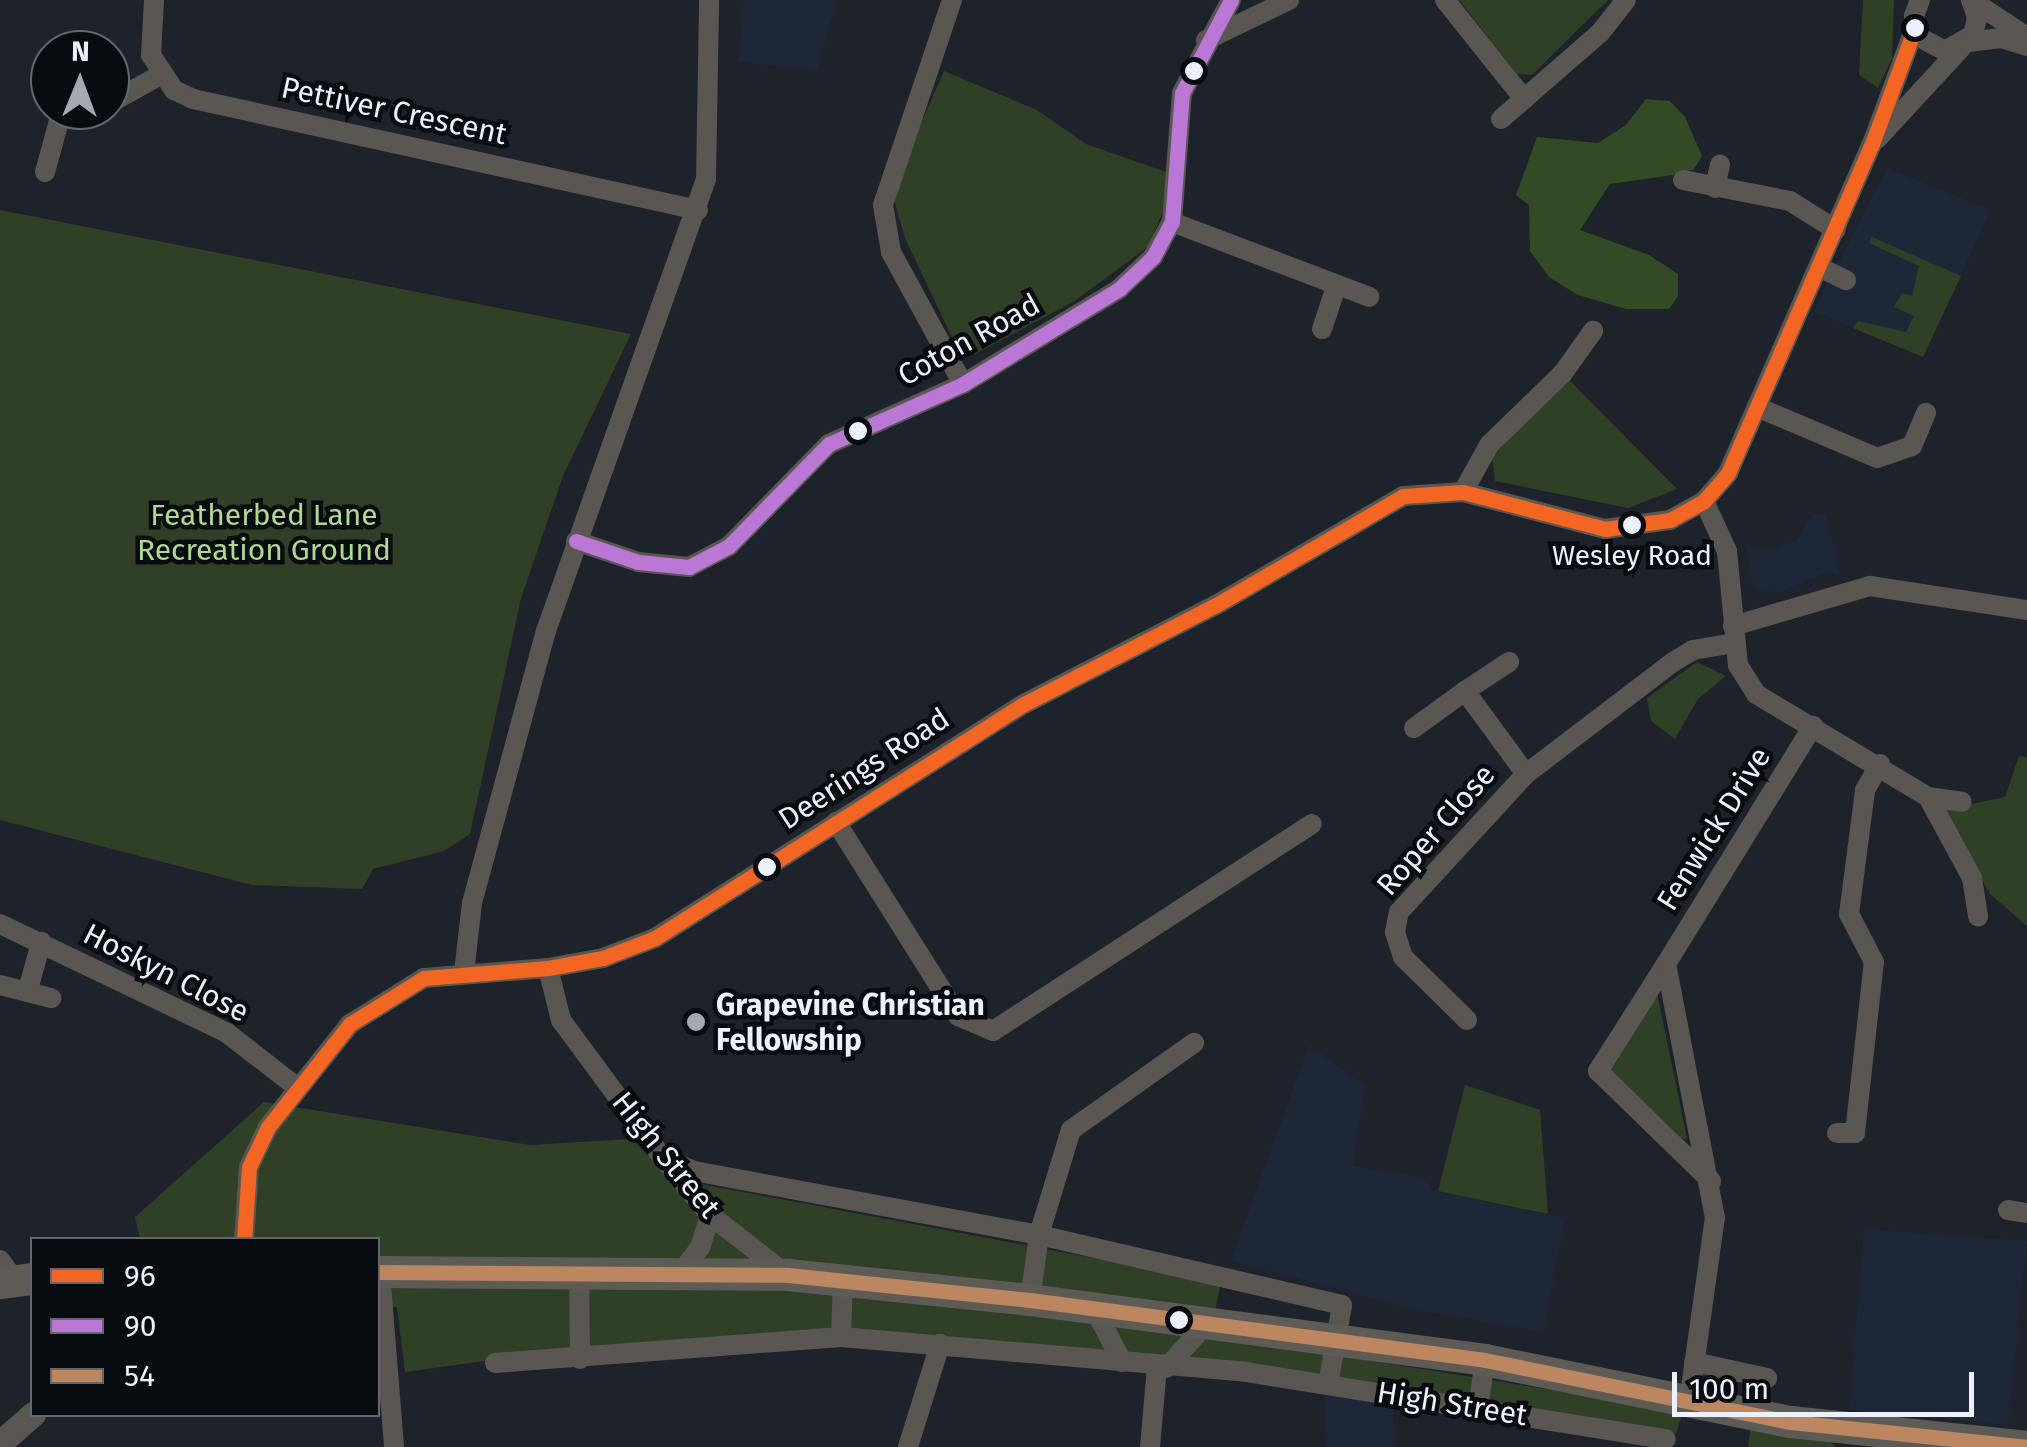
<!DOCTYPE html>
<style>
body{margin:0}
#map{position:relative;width:2027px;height:1447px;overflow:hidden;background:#1e222a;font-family:"Fira Sans",sans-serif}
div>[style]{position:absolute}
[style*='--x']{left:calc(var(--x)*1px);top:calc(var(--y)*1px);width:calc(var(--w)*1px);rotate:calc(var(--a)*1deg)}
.built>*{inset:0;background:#1e2738}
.green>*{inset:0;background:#304027}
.forest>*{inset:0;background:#334b25}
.minor>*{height:20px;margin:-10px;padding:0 10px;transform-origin:10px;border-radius:10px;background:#5a5753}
.tertiary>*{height:25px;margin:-12.5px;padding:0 12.5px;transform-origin:12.5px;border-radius:12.5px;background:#5a5753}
.trunk>*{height:32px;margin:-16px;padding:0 16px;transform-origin:16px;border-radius:16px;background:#5e5b56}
.bus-1>*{height:15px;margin:-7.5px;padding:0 7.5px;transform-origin:7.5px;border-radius:7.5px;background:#f26522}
.bus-2>*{height:15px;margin:-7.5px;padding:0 7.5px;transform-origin:7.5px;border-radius:7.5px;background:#ba77d6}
.bus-3>*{height:15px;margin:-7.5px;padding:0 7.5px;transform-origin:7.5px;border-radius:7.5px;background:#bb8660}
.dots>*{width:28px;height:28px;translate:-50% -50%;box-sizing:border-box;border:5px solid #080b10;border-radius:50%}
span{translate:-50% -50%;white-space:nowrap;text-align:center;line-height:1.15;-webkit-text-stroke:9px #080b10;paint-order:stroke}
.bus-label{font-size:28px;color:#ecf1fb}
.street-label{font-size:30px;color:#ecf1fb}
.park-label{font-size:30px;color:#add991}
.poi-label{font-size:30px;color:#ecf1fb;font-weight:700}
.left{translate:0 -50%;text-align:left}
.legend{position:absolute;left:30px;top:1237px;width:350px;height:180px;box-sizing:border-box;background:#080b10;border:2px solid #63676e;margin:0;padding:12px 18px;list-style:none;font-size:30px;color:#ecf1fb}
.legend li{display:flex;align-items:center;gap:20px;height:50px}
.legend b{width:50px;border:2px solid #63676e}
.north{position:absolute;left:30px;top:30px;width:100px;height:100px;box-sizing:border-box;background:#080b10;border:2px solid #63676e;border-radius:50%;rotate:1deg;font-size:28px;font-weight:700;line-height:40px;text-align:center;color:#ecf1fb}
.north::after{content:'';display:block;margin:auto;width:35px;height:45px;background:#a4a9b2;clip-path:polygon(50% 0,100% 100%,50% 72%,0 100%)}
.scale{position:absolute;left:1672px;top:1372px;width:302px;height:45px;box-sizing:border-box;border:5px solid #ecf1fb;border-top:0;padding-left:12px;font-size:30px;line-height:35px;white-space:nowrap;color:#ecf1fb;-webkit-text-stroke:8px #080b10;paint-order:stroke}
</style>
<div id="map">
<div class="built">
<i style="clip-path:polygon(744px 0,837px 0,817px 70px,738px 62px)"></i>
<i style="clip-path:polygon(1887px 168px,1991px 210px,1923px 357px,1814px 311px)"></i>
<i style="clip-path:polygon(1825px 513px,1841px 577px,1827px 572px,1780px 592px,1753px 587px,1746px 546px,1772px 550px,1796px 541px,1813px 514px)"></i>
<i style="clip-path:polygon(1309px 1045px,1365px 1085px,1353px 1166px,1427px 1179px,1433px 1190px,1565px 1218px,1544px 1331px,1422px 1311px,1231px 1261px)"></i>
<i style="clip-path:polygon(1864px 1229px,2027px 1241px,2008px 1425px,1849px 1410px)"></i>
<i style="clip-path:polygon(1324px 1390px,1393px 1403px,1394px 1447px,1326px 1447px)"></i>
</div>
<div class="green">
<i style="clip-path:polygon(1459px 0,1608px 0,1532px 75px,1517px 74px)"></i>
<i style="clip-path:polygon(1863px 0,1894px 0,1892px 58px,1878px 88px,1859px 75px)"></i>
<i style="clip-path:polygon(944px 71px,1037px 110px,1086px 144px,1166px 172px,1171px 190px,1149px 246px,1073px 302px,975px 354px,957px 348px,905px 238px,895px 203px,901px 169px)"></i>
<i style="clip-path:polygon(0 210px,631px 334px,563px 476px,521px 598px,470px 834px,444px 851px,373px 869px,362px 889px,252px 885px,0 820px)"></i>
<i style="clip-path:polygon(1872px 237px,1961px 276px,1923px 357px,1853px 328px,1858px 321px,1906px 332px,1914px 316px,1894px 307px,1902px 293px,1912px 296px,1919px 266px,1869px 243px)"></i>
<i style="clip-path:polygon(1568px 379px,1677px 489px,1628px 508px,1495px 481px,1492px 457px)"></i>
<i style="clip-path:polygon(1697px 662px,1726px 676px,1698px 699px,1675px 739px,1651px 721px,1647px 698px)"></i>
<i style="clip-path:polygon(2019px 756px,2027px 757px,2027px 926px,1990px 894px,1943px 810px,2005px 797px)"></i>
<i style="clip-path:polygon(1656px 988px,1687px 1138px,1684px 1140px,1611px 1070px,1611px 1060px)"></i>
<i style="clip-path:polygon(1465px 1085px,1540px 1110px,1548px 1214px,1438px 1191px)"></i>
<i style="clip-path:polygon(264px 1102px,530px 1145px,631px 1139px,674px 1179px,1221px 1282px,1210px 1335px,1683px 1411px,1676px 1434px,1394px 1389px,961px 1338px,564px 1350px,405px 1372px,397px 1307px,378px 1306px,378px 1240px,140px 1239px,135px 1217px)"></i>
<i style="clip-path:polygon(1751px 1425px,1825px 1437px,1836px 1447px,1748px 1447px)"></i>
</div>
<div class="forest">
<i style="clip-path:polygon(1646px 99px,1670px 101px,1685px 117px,1702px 156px,1694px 169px,1673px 175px,1610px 184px,1580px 230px,1649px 255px,1678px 274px,1678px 296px,1669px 309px,1626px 309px,1578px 295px,1549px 277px,1530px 251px,1529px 205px,1516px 195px,1537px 137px,1598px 143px,1626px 125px)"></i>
</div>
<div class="minor">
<i style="--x:154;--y:0;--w:55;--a:93.1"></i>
<i style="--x:151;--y:55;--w:42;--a:56.7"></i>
<i style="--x:174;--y:90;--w:21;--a:25"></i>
<i style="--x:193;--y:99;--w:517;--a:12.4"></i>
<i style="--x:952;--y:0;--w:216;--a:108.6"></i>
<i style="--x:883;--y:205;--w:48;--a:80.3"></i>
<i style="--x:891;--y:252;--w:150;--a:61.4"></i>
<i style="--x:1445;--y:0;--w:127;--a:51.4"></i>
<i style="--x:1920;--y:0;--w:17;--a:111"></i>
<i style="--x:1914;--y:16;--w:22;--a:77"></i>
<i style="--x:1919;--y:37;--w:30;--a:28"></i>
<i style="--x:1945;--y:51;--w:32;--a:-30"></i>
<i style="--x:1973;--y:35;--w:18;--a:-77"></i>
<i style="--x:1977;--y:17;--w:18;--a:-109"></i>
<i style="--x:1971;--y:0;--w:67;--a:33.5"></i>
<i style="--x:1206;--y:40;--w:92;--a:-25.7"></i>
<i style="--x:1968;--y:42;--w:33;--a:-7"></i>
<i style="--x:2001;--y:38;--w:27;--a:17"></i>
<i style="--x:76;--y:50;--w:2;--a:-63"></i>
<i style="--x:110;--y:103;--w:60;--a:-29.1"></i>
<i style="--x:1501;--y:119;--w:131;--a:-41"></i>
<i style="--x:1600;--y:33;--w:42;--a:-51.8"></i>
<i style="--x:1877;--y:139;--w:125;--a:-47.3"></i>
<i style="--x:45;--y:172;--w:64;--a:-74.7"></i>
<i style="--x:1683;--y:180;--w:109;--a:11.1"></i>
<i style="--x:1790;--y:201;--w:54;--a:32.2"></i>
<i style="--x:1715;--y:188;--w:24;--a:-78"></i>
<i style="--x:1172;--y:222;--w:211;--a:20.8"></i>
<i style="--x:1819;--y:267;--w:30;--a:26"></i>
<i style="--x:1322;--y:329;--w:44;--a:-71.6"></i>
<i style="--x:1757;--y:407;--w:130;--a:23"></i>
<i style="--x:1877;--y:458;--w:37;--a:-19"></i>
<i style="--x:1912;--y:446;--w:36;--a:-67"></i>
<i style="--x:1463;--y:492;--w:54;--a:-61"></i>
<i style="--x:1489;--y:445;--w:103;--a:-44.2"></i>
<i style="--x:1563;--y:373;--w:52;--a:-54.5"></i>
<i style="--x:1704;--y:501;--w:55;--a:65.3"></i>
<i style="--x:1727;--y:551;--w:115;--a:84.5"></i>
<i style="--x:1738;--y:665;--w:34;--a:58"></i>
<i style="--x:1756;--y:694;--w:200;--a:30.9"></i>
<i style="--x:1928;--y:797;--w:34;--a:8"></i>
<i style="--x:576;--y:541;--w:65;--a:18.7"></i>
<i style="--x:638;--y:562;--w:51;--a:5.6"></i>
<i style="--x:689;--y:567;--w:45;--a:-27.7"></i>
<i style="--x:729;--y:546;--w:143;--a:-45.6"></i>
<i style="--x:829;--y:444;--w:147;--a:-24.1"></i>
<i style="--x:963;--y:384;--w:183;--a:-31.3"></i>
<i style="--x:1119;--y:289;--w:47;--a:-43.3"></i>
<i style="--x:1153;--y:257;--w:40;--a:-62"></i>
<i style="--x:1172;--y:222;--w:129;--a:-85.6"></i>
<i style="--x:1182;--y:93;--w:105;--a:-62.2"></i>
<i style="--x:1733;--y:626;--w:143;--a:-16.3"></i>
<i style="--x:1870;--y:586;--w:159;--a:8.7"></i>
<i style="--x:1465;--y:691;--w:53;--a:-33.4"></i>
<i style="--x:1414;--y:728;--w:63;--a:-36"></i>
<i style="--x:1465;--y:691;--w:103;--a:53.7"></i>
<i style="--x:1928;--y:797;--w:92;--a:61.5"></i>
<i style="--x:1972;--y:878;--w:39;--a:81"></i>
<i style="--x:836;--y:822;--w:229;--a:57.8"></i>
<i style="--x:958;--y:1016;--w:38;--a:23"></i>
<i style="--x:993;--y:1031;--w:380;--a:-33"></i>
<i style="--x:0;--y:924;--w:252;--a:25.6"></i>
<i style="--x:227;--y:1033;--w:90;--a:37.8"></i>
<i style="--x:1666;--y:964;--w:127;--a:122.4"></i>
<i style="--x:1598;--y:1071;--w:158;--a:44.2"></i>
<i style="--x:548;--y:968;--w:54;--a:76"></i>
<i style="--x:561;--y:1020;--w:170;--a:53.6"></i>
<i style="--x:662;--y:1157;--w:75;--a:50.4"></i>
<i style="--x:710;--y:1215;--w:96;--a:37.8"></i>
<i style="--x:464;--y:973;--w:70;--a:-83.5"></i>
<i style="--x:472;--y:903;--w:282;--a:-74.8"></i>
<i style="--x:546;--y:631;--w:479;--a:-70.5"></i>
<i style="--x:706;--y:179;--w:179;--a:-89"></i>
<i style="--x:0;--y:985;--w:53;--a:14.3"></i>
<i style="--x:28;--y:990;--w:50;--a:-74.8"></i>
<i style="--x:1467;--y:1020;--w:90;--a:-135.5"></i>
<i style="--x:1403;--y:957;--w:26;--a:-108"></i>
<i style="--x:1395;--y:932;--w:20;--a:-79"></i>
<i style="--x:1399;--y:912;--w:188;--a:-47.4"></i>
<i style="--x:1526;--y:774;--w:185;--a:-37.3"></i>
<i style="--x:1673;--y:662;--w:23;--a:-31"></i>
<i style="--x:1693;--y:650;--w:43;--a:-9.5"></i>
<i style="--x:1837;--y:1133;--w:18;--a:0"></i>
<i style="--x:1855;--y:1133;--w:172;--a:-83.7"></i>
<i style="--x:1874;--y:962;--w:54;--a:-117.5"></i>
<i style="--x:1849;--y:914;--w:125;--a:-82.6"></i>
<i style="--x:1865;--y:790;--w:30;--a:-60"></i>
<i style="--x:662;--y:1157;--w:35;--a:24"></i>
<i style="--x:694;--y:1171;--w:351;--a:10.5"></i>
<i style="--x:1039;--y:1235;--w:311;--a:13"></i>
<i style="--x:1342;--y:1305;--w:80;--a:100"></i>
<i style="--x:2008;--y:1210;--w:19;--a:9"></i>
<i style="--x:244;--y:1240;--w:73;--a:-86.1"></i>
<i style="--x:249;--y:1167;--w:44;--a:-64.6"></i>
<i style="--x:268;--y:1127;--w:132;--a:-51.5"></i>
<i style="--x:350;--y:1024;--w:87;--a:-31.9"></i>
<i style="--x:424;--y:978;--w:124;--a:-4.6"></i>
<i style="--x:548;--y:968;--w:56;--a:-10.3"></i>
<i style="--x:603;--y:958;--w:56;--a:-21"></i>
<i style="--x:655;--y:938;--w:437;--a:-32.4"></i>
<i style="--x:1024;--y:704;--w:216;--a:-27.3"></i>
<i style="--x:1216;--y:605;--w:216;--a:-30.2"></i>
<i style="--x:1403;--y:496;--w:60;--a:-3.8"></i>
<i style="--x:1463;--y:492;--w:147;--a:14.6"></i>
<i style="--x:1605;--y:529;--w:66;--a:-7.9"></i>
<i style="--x:1670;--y:520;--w:39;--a:-29"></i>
<i style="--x:1704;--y:501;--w:37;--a:-49"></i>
<i style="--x:1728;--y:473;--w:359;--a:-66.4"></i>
<i style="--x:1872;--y:144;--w:124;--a:-69.7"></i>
<i style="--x:0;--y:1260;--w:26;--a:54"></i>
<i style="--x:579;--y:1271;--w:88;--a:89.3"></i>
<i style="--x:380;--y:1272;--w:176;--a:85.4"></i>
<i style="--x:681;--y:1272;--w:31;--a:-52"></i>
<i style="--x:700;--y:1248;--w:34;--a:-73"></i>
<i style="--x:1030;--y:1300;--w:66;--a:-82.1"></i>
<i style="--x:1039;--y:1235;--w:110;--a:-73.1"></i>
<i style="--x:1071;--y:1130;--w:151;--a:-35.3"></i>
<i style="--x:1094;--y:1308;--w:61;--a:62.6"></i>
<i style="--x:841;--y:1337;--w:57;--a:-88"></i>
<i style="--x:1694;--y:1362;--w:75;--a:12.4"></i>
<i style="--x:495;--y:1363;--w:347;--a:-4.3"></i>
<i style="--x:841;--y:1337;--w:407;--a:4.9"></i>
<i style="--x:1246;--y:1372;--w:425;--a:9.1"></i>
<i style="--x:1166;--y:1368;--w:64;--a:-47.5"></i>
<i style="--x:1689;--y:1402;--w:186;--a:-82"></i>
<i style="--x:1715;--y:1218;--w:259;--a:-100.9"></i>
<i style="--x:1666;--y:964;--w:280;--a:-58.3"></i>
<i style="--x:1478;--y:1408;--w:49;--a:-81.7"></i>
<i style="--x:908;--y:1447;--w:108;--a:-72.7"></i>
<i style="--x:1150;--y:1447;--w:80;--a:-85"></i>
</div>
<div class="tertiary">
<i style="--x:0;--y:1443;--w:44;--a:-41.3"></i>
</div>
<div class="trunk">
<i style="--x:378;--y:1272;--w:410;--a:0.4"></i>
<i style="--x:788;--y:1275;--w:243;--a:5.9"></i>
<i style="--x:1030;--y:1300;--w:459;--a:7.5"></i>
<i style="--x:1485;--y:1360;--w:312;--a:11.5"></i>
<i style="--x:1791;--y:1422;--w:237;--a:6"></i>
<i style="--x:0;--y:1283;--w:32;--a:-7"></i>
</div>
<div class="bus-1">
<i style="--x:244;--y:1240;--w:73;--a:-86.1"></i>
<i style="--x:249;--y:1167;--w:44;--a:-64.6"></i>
<i style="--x:268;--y:1127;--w:132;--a:-51.5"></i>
<i style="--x:350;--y:1024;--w:87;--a:-31.9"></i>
<i style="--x:424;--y:978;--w:124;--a:-4.6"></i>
<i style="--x:548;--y:968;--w:56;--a:-10.3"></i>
<i style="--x:603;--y:958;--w:56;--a:-21"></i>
<i style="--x:655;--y:938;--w:437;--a:-32.4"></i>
<i style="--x:1024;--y:704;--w:216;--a:-27.3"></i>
<i style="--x:1216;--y:605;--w:216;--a:-30.2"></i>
<i style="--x:1403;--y:496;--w:60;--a:-3.8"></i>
<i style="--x:1463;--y:492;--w:147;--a:14.6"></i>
<i style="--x:1605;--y:529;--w:66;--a:-7.9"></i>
<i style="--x:1670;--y:520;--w:39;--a:-29"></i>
<i style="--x:1704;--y:501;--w:37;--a:-49"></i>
<i style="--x:1728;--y:473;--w:359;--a:-66.4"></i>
<i style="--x:1872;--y:144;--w:124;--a:-69.7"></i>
</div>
<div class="bus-2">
<i style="--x:576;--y:541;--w:65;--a:18.7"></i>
<i style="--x:638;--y:562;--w:51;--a:5.6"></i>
<i style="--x:689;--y:567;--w:45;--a:-27.7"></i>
<i style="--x:729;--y:546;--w:143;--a:-45.6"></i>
<i style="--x:829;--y:444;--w:147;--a:-24.1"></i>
<i style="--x:963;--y:384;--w:183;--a:-31.3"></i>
<i style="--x:1119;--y:289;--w:47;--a:-43.3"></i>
<i style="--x:1153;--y:257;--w:40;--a:-62"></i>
<i style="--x:1172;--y:222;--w:129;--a:-85.6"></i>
<i style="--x:1182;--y:93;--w:105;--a:-62.2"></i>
</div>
<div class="bus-3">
<i style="--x:378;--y:1272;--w:410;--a:0.4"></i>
<i style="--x:788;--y:1275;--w:243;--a:5.9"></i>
<i style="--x:1030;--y:1300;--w:459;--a:7.5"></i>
<i style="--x:1485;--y:1360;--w:312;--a:11.5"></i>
<i style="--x:1791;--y:1422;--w:237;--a:6"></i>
</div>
<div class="dots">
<i style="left:1915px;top:28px;background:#ecf1fb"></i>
<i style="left:1194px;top:71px;background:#ecf1fb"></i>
<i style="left:858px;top:431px;background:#ecf1fb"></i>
<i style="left:1632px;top:525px;background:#ecf1fb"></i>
<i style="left:767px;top:867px;background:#ecf1fb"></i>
<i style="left:696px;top:1022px;background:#a4a9b2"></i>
<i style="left:1179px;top:1320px;background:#ecf1fb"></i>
</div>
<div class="bus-label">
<span style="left:1632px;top:556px">Wesley Road</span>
</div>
<div class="street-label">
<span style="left:394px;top:111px;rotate:12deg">Pettiver Crescent</span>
<span style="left:969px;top:340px;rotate:-29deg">Coton Road</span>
<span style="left:864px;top:769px;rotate:-33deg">Deerings Road</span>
<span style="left:1714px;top:829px;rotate:-58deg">Fenwick Drive</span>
<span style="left:1436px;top:830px;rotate:-49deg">Roper Close</span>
<span style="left:166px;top:973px;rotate:27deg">Hoskyn Close</span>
<span style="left:666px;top:1155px;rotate:51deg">High Street</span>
<span style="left:1452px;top:1404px;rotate:9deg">High Street</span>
</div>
<div class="park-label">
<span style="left:264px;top:532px">Featherbed Lane<br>Recreation Ground</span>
</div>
<div class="poi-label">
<span class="left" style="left:716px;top:1022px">Grapevine Christian<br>Fellowship</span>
</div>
<ul class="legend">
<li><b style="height:12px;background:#f26522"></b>96</li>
<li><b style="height:12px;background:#ba77d6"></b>90</li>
<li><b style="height:12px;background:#bb8660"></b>54</li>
</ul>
<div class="north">N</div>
<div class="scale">100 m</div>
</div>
